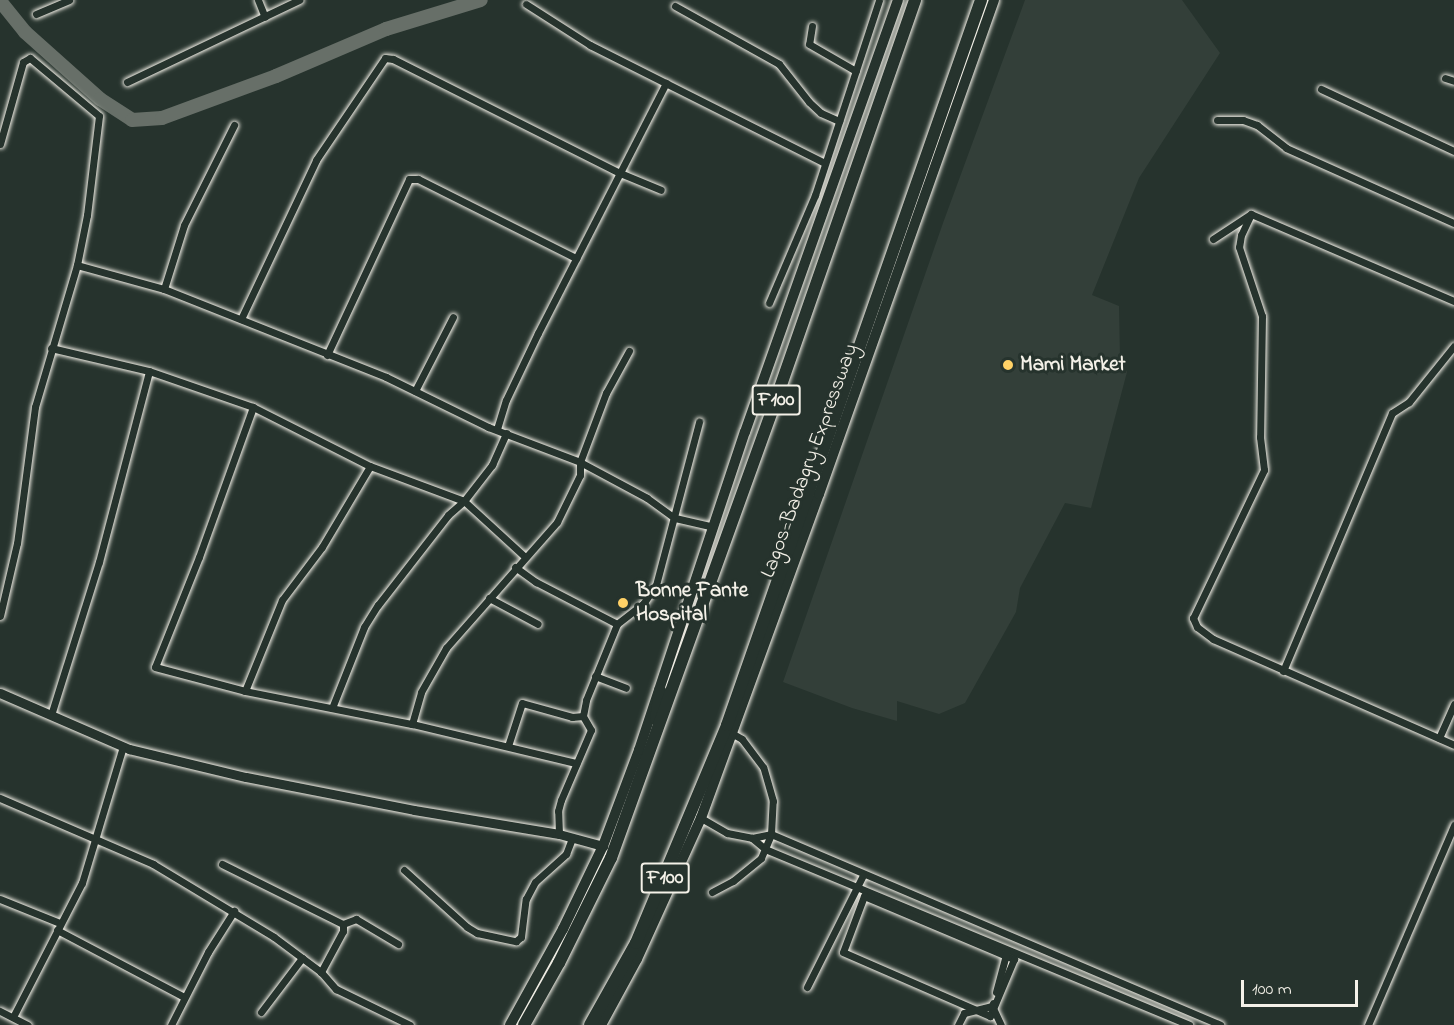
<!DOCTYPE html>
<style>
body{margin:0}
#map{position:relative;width:1454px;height:1025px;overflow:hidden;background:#26332d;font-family:"Indie Flower",sans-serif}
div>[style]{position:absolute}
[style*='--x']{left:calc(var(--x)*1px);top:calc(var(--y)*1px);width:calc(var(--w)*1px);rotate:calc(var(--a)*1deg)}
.built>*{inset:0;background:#333f39}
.river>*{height:14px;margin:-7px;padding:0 7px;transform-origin:7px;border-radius:7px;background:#676f68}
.roads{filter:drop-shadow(0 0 2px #f4f1e8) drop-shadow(0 0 2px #f4f1e8)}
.street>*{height:7px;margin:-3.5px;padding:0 3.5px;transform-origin:3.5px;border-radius:3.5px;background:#26332d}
.secondary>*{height:9px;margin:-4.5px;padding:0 4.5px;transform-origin:4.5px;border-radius:4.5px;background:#26332d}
.primary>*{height:10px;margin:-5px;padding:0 5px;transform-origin:5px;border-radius:5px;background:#26332d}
.highway>*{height:12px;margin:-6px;padding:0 6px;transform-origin:6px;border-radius:6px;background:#26332d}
.dots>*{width:16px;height:16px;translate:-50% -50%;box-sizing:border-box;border:3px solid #26332d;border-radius:50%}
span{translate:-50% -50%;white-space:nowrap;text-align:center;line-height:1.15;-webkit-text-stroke:6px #26332d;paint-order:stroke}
.shield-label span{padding:2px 4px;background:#26332d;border:2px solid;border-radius:4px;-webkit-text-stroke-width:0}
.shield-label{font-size:20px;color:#f4f1e8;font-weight:700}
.poi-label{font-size:21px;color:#f4f1e8;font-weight:700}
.left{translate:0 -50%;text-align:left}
.street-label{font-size:21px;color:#f4f1e8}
.scale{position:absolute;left:1241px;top:980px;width:117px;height:27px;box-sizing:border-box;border:3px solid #f4f1e8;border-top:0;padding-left:8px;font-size:18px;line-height:21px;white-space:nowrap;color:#f4f1e8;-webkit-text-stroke:4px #26332d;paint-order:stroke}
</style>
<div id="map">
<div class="built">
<i style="clip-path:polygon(1025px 0,1182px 0,1220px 53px,1139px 178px,1092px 295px,1119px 306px,1120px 357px,1127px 372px,1091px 508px,1065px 503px,1020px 588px,1016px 612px,965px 703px,939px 714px,897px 701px,897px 721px,852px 708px,783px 682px,943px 223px)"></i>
</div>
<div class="river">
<i style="--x:0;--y:1;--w:40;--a:51"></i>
<i style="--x:25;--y:32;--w:101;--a:41.8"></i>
<i style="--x:100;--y:99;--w:38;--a:33"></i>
<i style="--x:132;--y:120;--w:30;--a:-4"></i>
<i style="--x:162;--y:118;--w:121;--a:-20.2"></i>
<i style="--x:276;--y:76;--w:120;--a:-23.1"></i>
<i style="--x:386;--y:29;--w:99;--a:-17"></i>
</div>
<div class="roads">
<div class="street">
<i style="--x:258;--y:0;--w:18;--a:68"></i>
<i style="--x:526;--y:4;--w:76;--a:32.6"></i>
<i style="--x:590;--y:45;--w:263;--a:26.7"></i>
<i style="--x:675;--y:6;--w:119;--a:29.1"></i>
<i style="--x:779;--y:64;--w:48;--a:51.7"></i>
<i style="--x:809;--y:102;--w:16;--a:43"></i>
<i style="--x:821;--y:113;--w:20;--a:24"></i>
<i style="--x:36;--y:14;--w:36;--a:-23"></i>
<i style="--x:812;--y:26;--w:18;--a:99"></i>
<i style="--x:809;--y:44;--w:54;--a:29.9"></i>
<i style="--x:1445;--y:78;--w:9;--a:18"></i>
<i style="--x:127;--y:82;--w:191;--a:-25.5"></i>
<i style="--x:1321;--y:89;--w:147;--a:25"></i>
<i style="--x:1217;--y:120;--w:26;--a:0"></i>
<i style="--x:1243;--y:120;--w:15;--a:20"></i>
<i style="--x:1257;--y:125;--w:37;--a:38"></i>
<i style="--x:1286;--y:148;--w:184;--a:24.1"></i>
<i style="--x:0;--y:144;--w:85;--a:-74.3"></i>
<i style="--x:23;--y:62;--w:8;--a:-30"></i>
<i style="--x:30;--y:58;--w:90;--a:40"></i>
<i style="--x:99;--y:116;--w:100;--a:96.9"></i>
<i style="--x:87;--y:215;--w:51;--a:101.3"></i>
<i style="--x:77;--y:265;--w:148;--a:106.5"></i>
<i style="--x:35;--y:407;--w:137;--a:97.5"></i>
<i style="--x:17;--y:543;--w:75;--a:103.1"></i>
<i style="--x:1251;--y:214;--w:23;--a:115"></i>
<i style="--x:1241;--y:235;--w:12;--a:99"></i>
<i style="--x:1239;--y:247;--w:73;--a:71.6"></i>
<i style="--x:1262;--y:316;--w:121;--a:90.9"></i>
<i style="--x:1260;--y:437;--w:33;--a:83"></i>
<i style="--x:1264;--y:470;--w:164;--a:115.6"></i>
<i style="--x:1193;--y:618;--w:10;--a:66"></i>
<i style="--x:1197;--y:627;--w:20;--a:37"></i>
<i style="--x:1213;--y:639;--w:263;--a:23.7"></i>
<i style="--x:1213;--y:239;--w:45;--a:-33.3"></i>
<i style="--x:1251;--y:214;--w:221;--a:23.2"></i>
<i style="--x:77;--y:265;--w:90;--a:15.4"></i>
<i style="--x:164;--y:289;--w:239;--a:21.6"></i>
<i style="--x:386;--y:377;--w:114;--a:26.1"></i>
<i style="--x:488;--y:427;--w:98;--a:20.8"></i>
<i style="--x:580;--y:462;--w:76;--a:28.2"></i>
<i style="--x:647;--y:498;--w:34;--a:36"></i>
<i style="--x:675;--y:518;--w:39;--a:13"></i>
<i style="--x:164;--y:289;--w:67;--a:-72.6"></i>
<i style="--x:184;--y:225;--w:112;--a:-63.4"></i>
<i style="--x:769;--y:303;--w:117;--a:-66.9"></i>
<i style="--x:815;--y:195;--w:205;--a:-71.8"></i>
<i style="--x:241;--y:319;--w:176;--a:-64.7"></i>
<i style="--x:316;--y:160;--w:123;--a:-55.9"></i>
<i style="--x:385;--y:58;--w:8;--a:7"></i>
<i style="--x:393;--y:59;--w:254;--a:26.7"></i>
<i style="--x:620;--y:173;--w:44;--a:22.5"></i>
<i style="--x:51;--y:348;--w:101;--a:13.2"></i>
<i style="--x:149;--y:371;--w:110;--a:19.1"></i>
<i style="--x:253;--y:407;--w:131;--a:26.8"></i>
<i style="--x:370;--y:466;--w:100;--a:20.4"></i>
<i style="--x:464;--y:501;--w:81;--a:42.5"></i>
<i style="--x:327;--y:355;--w:194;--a:-65"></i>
<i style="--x:409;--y:179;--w:9;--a:0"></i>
<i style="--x:418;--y:179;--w:177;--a:26.6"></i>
<i style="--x:415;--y:391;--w:83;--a:-62.8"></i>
<i style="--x:253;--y:407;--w:159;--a:109.8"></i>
<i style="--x:199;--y:557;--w:118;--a:111.8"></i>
<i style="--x:155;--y:667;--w:93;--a:14.9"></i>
<i style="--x:245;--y:691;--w:170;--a:11.2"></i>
<i style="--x:412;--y:724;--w:169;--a:13.4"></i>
<i style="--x:497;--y:429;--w:30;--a:-73"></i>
<i style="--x:506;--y:400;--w:74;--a:-64.5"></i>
<i style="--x:538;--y:333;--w:281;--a:-62.9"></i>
<i style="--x:515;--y:567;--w:26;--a:36"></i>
<i style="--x:536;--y:582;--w:91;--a:27.4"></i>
<i style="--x:489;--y:598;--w:55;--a:28"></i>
<i style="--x:1283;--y:671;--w:280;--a:-67.1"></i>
<i style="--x:1392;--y:413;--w:20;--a:-33"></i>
<i style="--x:1409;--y:402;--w:72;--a:-51.2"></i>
<i style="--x:595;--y:676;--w:33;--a:21"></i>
<i style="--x:245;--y:691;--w:98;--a:-67.9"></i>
<i style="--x:282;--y:600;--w:66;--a:-53"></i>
<i style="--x:322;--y:547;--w:94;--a:-59.3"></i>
<i style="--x:332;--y:708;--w:87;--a:-68.4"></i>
<i style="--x:364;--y:627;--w:26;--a:-58"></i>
<i style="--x:378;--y:605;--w:114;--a:-52.1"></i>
<i style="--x:448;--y:515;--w:21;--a:-41"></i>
<i style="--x:464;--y:501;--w:46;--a:-52.1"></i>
<i style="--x:492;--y:465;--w:35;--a:-66"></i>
<i style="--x:51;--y:715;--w:160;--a:-72.6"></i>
<i style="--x:99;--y:562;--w:197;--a:-75.3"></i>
<i style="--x:412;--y:724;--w:33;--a:-74"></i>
<i style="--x:421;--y:692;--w:51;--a:-60.4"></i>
<i style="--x:446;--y:648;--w:168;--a:-48.6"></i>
<i style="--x:557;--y:522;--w:52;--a:-63.9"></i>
<i style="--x:580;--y:475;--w:13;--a:-90"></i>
<i style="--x:580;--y:462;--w:74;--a:-69.4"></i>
<i style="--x:606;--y:393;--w:48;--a:-61.3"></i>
<i style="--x:1439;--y:738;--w:37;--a:-66"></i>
<i style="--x:508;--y:746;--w:45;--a:-72"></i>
<i style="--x:522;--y:703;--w:52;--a:15.6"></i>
<i style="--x:572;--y:717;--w:11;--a:-5"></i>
<i style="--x:0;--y:798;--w:167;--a:23.3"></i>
<i style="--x:153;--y:864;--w:141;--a:31.1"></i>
<i style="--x:274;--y:937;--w:59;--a:36.7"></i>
<i style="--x:321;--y:972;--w:23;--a:49"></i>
<i style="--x:336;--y:989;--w:82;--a:25.9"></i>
<i style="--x:701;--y:818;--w:30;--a:30"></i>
<i style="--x:727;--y:833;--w:25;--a:11"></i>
<i style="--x:752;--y:838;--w:19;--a:-12"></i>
<i style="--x:771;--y:834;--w:488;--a:23"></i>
<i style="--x:559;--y:834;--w:23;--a:-92"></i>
<i style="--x:558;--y:811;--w:11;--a:-75"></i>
<i style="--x:561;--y:800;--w:76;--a:-66.8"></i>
<i style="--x:591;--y:730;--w:16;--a:-120"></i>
<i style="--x:583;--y:716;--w:16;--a:-79"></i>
<i style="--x:586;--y:700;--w:82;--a:-67.8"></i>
<i style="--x:617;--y:624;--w:33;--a:-38"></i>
<i style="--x:643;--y:604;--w:23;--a:-56"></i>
<i style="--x:656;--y:585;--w:169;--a:-75.2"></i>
<i style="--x:752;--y:838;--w:17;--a:40"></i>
<i style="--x:765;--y:849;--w:459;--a:22.5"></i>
<i style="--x:222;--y:864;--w:135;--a:26.4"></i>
<i style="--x:343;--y:924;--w:7;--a:90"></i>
<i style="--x:343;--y:931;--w:47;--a:118.2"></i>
<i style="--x:404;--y:870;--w:85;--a:42.1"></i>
<i style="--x:467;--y:927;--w:12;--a:31"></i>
<i style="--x:477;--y:933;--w:40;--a:12"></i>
<i style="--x:516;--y:941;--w:6;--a:-39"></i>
<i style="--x:521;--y:937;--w:38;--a:-83"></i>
<i style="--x:526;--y:899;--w:19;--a:-62"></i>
<i style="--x:535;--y:882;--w:42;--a:-42.1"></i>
<i style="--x:566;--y:854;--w:17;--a:-69"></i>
<i style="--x:712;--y:892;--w:24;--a:-28"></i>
<i style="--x:733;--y:881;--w:36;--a:-39"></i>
<i style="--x:761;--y:858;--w:26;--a:-67"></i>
<i style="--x:771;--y:834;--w:33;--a:-87"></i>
<i style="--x:773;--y:801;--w:35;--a:-106"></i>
<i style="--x:763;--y:767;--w:35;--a:-127"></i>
<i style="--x:742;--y:739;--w:10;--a:-151"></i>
<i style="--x:864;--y:896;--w:163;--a:22.8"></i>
<i style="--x:1014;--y:959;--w:62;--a:112.8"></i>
<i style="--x:990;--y:1016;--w:160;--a:-156.5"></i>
<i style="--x:843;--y:952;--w:60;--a:-69.4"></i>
<i style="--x:0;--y:899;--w:65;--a:21.8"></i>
<i style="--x:343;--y:924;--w:14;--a:-21"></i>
<i style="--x:356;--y:919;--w:49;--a:30.8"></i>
<i style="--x:57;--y:930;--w:144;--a:27.8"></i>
<i style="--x:807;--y:987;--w:125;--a:-63.4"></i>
<i style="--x:996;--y:992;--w:42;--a:-75"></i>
<i style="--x:992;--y:1006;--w:21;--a:65"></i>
<i style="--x:0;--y:1011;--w:31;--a:27"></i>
<i style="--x:261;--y:1012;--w:68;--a:-52.8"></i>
<i style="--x:13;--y:1017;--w:151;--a:-62.8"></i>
<i style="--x:82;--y:883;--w:143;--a:-73.3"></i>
<i style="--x:171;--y:1025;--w:82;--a:-63.1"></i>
<i style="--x:208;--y:952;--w:49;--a:-57.6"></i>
<i style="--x:958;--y:1025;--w:13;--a:-63"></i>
<i style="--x:964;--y:1013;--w:29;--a:-14"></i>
<i style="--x:992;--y:1006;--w:3;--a:-72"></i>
<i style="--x:1368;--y:1025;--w:218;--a:-66.7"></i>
</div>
<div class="secondary">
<i style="--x:0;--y:693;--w:141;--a:23.5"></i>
<i style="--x:129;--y:749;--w:120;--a:13.5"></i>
<i style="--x:246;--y:777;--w:171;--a:11.1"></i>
<i style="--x:414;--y:810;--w:147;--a:9.4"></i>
<i style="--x:559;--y:834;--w:46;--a:15.3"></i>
</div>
<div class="primary">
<i style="--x:510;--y:1025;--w:110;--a:-61.1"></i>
<i style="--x:563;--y:929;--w:92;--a:-64.3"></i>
<i style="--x:603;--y:846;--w:103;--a:-69.4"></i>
<i style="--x:639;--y:750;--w:335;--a:-71.6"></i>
<i style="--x:745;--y:432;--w:458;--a:-70.5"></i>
<i style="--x:601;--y:1025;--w:75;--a:-61.4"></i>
<i style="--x:637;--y:959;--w:155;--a:-65.6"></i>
<i style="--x:701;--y:818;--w:345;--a:-70"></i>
<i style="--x:819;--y:494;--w:524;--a:-70.49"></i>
</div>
<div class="highway">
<i style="--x:656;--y:719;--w:29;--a:-82"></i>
<i style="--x:524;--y:1025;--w:71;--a:-60.6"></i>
<i style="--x:559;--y:963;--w:117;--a:-63.7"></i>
<i style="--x:611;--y:858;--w:478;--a:-70.2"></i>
<i style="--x:773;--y:408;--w:432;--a:-70.8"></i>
<i style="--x:590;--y:1025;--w:94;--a:-60.7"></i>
<i style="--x:636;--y:943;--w:236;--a:-67.3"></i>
<i style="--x:727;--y:725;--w:768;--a:-70.69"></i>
</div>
</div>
<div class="dots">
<i style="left:1008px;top:365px;background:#ffd166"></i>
<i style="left:623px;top:603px;background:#ffd166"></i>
</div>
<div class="shield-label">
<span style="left:776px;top:400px">F100</span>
<span style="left:665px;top:878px">F100</span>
</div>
<div class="poi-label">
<span class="left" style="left:1020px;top:365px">Mami Market</span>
<span class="left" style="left:636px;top:603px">Bonne Fante<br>Hospital</span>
</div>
<div class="street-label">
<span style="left:810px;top:461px;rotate:-70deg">Lagos-Badagry Expressway</span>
</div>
<div class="scale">100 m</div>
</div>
